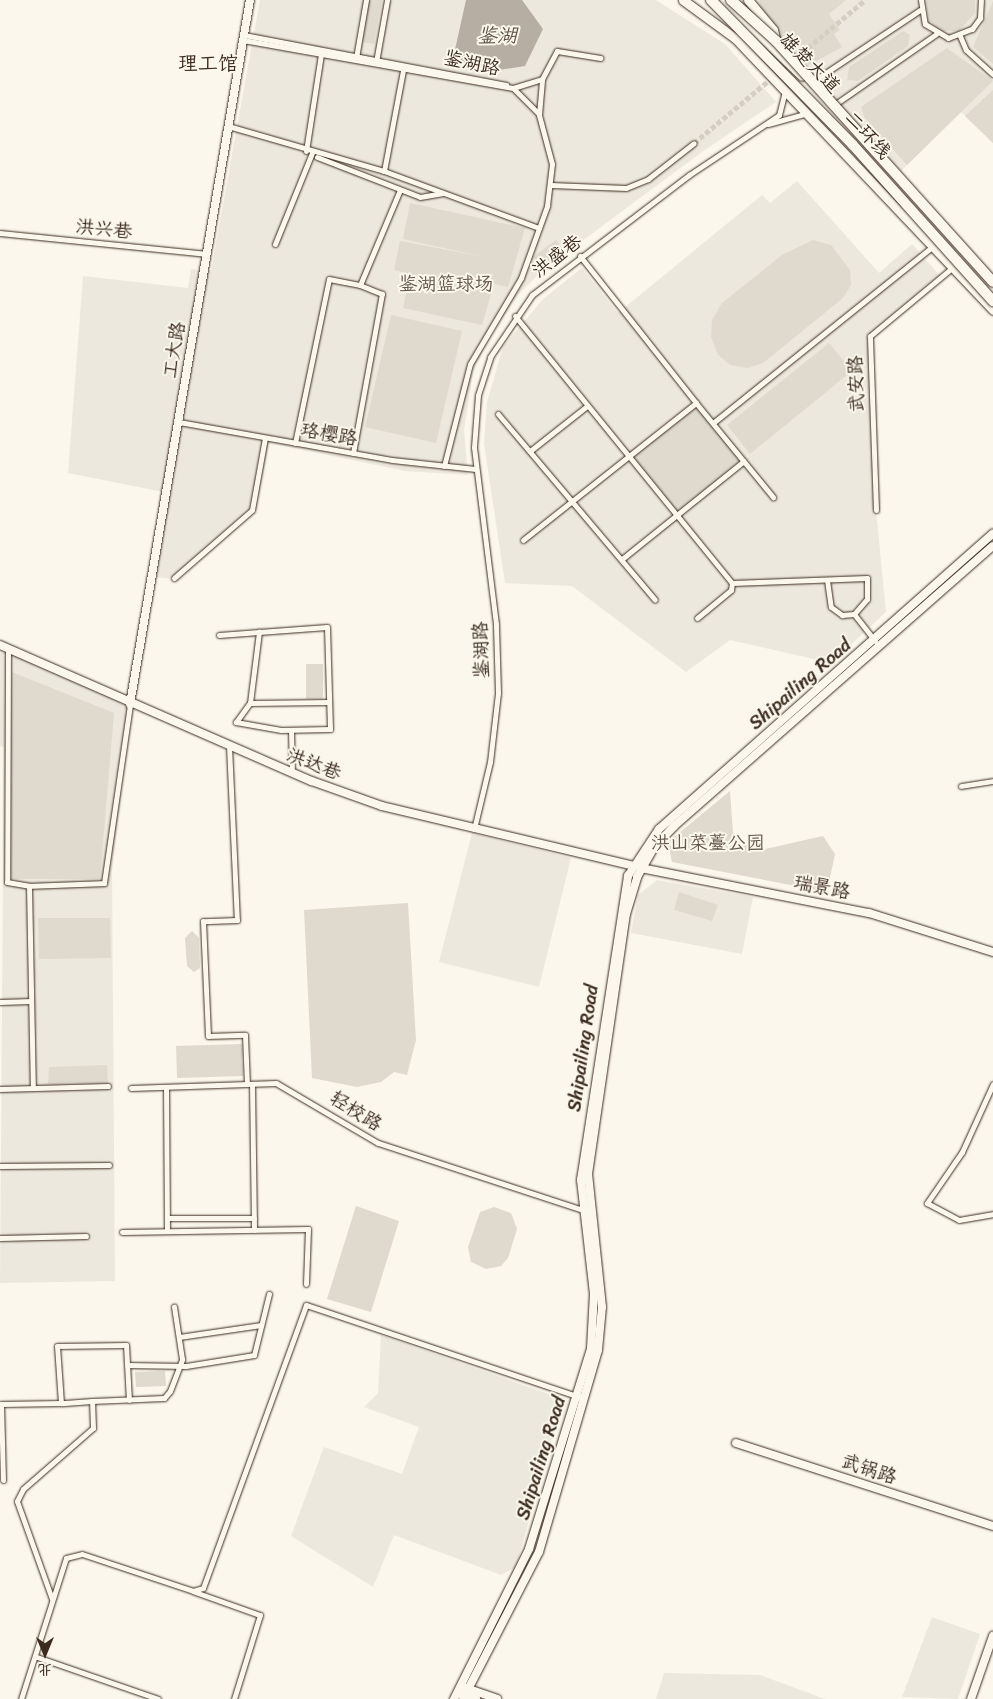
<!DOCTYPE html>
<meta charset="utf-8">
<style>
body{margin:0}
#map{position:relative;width:993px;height:1699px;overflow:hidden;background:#fbf7ec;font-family:Sriracha,"LXGW WenKai TC",sans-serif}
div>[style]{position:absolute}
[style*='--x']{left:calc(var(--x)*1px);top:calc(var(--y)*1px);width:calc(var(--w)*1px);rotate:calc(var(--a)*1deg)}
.built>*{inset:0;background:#ede8dd}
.green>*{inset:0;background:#dfd9ce}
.water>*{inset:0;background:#b6aea2}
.street-tunnel>*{height:5px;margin-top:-2.5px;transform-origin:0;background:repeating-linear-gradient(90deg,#d5cec3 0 5px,transparent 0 7.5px)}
.roads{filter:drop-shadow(0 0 1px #3b2a1e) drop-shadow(0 0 1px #3b2a1e)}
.street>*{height:5px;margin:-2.5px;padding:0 2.5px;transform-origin:2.5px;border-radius:2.5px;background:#fbf7ec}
.secondary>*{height:8px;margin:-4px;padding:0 4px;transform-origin:4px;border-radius:4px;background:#fbf7ec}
.primary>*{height:9px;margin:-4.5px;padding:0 4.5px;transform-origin:4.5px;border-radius:4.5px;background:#fbf7ec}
.bridges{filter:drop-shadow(0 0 1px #3b2a1e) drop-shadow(0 0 1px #3b2a1e)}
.highway-bridge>*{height:10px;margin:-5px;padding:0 5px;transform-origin:5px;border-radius:5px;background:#fbf7ec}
span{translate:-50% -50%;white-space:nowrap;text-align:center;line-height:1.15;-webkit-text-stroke:4px #fbf7ec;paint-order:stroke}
.street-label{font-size:19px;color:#3b2a1e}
.park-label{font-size:19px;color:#64564a}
.water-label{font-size:20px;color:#605246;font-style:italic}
.neighbourhood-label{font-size:20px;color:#3b2a1e}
.north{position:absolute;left:20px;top:1629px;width:50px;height:50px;-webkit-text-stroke:4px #fbf7ec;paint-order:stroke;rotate:180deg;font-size:14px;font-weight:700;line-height:20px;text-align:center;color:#3b2a1e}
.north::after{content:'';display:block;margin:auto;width:18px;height:22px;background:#3b2a1e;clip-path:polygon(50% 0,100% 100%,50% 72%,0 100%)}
</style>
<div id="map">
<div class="built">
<i style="clip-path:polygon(260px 0,656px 0,725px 44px,776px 102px,702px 152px,543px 270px,519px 294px,490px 335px,473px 373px,464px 430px,468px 475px,405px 471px,269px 443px,256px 509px,176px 579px,153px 577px,163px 492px,68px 473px,83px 276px,188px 288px,191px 269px,211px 271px)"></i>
<i style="clip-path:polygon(757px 0,993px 0,993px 143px,961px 112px,901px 171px,858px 130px,752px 9px)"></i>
<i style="clip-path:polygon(797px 181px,879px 273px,912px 244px,941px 277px,870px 336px,876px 510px,886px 612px,831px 663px,730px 640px,686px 672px,572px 586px,505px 583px,484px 444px,487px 402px,503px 347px,543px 299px,582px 268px,618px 313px,762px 195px,770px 203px)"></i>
<i style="clip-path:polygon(13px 651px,132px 705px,112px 870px,115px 1281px,0 1283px,4px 747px,0 746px,0 653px)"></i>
<i style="clip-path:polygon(472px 833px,571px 858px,539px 987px,439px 962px)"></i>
<i style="clip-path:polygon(657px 880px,753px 897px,742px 954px,631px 933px,638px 895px)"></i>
<i style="clip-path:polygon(381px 1335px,563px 1399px,516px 1567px,501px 1575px,394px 1535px,373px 1587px,291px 1536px,324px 1447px,402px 1474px,419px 1427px,364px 1407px,378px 1393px)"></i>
<i style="clip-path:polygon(932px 1617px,980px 1634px,958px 1699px,902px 1697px)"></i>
<i style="clip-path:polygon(664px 1673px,760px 1675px,825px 1699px,656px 1699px)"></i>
</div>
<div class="green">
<i style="clip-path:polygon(369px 0,382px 0,374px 44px,362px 42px)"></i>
<i style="clip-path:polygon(759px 0,846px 0,829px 14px,840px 30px,834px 34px,842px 47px,809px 65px,762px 11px)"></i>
<i style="clip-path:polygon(926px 0,975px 0,975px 13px,959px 31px,942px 31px,929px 21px)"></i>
<i style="clip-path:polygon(993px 1px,993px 64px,973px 47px)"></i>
<i style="clip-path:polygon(903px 31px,910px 35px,908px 46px,858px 81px,847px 80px,849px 67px)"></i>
<i style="clip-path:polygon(947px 48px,993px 81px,907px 165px,864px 117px,861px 107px)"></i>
<i style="clip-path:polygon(993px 90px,993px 143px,965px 116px)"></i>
<i style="clip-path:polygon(410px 203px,525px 228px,508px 287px,494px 284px,482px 325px,403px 308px,410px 274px,394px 270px,400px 241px,485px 257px,403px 239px)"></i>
<i style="clip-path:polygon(556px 240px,566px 253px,543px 270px,533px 257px)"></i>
<i style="clip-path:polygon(813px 240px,831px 245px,850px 270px,851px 285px,843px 298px,763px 363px,748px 368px,730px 365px,718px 355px,711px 337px,712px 320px,722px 303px,782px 255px)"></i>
<i style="clip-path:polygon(391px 315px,462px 331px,436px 443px,365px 427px)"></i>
<i style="clip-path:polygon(829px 343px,852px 371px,750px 454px,727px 425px)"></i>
<i style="clip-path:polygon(696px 403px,744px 461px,676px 516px,628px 456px)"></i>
<i style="clip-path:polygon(306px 664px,323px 664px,323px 699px,306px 699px)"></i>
<i style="clip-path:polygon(12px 672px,114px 713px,100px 879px,8px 879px)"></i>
<i style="clip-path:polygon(730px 791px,733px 833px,739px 842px,761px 850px,823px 836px,835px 854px,827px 892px,672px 862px,668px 842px)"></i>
<i style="clip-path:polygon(679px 892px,718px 905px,712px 921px,674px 910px)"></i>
<i style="clip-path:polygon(408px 903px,416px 1040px,407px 1075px,394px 1072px,381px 1082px,357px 1087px,312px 1078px,304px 910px)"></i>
<i style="clip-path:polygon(38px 918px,110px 918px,111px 958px,39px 959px)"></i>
<i style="clip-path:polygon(192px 931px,199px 938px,200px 968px,194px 972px,187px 966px,185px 938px)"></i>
<i style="clip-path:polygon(242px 1044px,243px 1076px,177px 1078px,176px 1046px)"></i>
<i style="clip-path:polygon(107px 1065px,108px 1083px,48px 1084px,49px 1067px)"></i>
<i style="clip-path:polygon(356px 1206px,399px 1221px,371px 1312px,327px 1299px)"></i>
<i style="clip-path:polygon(494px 1207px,511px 1213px,517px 1229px,508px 1258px,501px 1266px,486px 1269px,471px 1262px,468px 1247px,480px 1212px)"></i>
<i style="clip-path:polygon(165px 1371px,166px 1386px,136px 1387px,135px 1372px)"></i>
</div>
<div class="water">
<i style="clip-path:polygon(466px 0,522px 0,543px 29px,525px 66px,493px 71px,452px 63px)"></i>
</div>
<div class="street-tunnel">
<i style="--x:779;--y:72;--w:112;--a:-39.9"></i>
<i style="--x:694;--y:143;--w:103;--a:-39.9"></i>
</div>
<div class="roads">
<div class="street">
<i style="--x:921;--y:0;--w:24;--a:81"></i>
<i style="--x:925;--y:24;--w:27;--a:31"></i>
<i style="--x:948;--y:38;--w:26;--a:-21"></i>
<i style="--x:972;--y:29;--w:14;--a:-54"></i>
<i style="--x:980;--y:18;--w:18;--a:-87"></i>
<i style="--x:244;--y:35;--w:267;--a:10.8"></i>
<i style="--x:960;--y:36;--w:15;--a:67"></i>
<i style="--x:966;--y:50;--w:36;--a:42"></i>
<i style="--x:243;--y:40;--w:274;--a:10.1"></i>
<i style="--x:513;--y:88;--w:30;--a:-17"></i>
<i style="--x:542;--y:79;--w:32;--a:-62"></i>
<i style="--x:557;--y:51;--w:44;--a:9.2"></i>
<i style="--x:356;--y:58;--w:59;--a:-80.2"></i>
<i style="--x:376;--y:62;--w:63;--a:-79.9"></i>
<i style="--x:812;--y:82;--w:130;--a:-33.7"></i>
<i style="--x:514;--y:89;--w:35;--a:45"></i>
<i style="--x:834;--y:105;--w:124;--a:-34.8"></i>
<i style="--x:768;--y:124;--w:41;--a:-15.4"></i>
<i style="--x:228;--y:126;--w:162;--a:16.1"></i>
<i style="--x:384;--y:171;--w:165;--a:20.2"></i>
<i style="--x:306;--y:151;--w:98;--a:-81.2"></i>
<i style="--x:317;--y:157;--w:110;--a:21.2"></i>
<i style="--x:420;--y:197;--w:22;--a:-10"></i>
<i style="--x:384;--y:171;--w:103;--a:-79.3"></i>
<i style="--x:551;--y:185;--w:75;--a:2.3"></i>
<i style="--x:626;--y:188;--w:24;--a:-22"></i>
<i style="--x:648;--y:179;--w:58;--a:-38"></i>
<i style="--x:0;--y:233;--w:206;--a:5.8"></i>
<i style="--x:275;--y:244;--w:98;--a:-67.9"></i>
<i style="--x:580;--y:256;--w:187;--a:51.7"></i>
<i style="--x:515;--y:316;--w:344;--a:50.9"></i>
<i style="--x:732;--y:583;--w:7;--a:98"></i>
<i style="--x:731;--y:590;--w:44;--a:140.5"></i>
<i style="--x:498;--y:414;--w:243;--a:49.8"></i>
<i style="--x:179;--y:422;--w:216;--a:10.1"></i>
<i style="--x:392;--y:460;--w:84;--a:6.1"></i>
<i style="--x:713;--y:423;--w:282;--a:-38.8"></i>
<i style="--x:295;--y:443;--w:167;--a:-78.3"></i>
<i style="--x:329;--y:279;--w:32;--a:11"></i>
<i style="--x:530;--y:451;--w:73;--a:-38.3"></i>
<i style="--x:353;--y:453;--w:162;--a:-79.7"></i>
<i style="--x:382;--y:294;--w:24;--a:-158"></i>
<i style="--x:360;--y:285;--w:103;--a:-67.2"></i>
<i style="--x:444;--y:466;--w:105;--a:-75.7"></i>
<i style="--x:470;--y:364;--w:100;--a:-59.3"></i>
<i style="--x:521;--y:278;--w:77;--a:-70.1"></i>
<i style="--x:547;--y:206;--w:42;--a:-83.2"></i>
<i style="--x:552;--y:164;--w:51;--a:-104.9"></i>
<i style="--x:539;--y:115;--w:36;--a:-85"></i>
<i style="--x:876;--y:510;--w:174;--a:-92"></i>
<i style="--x:870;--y:336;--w:108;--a:-39.7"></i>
<i style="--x:523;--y:540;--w:221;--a:-38.4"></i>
<i style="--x:696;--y:403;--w:122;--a:50.7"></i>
<i style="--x:622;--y:559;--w:156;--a:-38.8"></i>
<i style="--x:174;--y:578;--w:103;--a:-41.1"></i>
<i style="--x:252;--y:510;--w:73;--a:-79.8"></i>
<i style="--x:827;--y:580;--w:27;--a:82"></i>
<i style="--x:831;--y:607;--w:14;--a:36"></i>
<i style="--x:842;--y:615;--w:12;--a:-5"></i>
<i style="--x:854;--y:614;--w:34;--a:52"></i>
<i style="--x:732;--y:583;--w:135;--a:-2.1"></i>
<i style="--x:867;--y:578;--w:21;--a:90"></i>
<i style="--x:867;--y:599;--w:20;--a:131"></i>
<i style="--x:219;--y:635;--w:40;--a:-4.3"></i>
<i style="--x:259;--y:632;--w:68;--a:-4.2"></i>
<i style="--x:327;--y:627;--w:102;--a:88.3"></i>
<i style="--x:330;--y:729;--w:49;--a:178.8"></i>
<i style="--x:281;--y:730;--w:46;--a:-169.9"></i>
<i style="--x:236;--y:722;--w:24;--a:-54"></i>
<i style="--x:250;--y:703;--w:72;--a:-82.8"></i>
<i style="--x:8;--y:649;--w:233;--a:90.2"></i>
<i style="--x:7;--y:882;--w:22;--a:10"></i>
<i style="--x:29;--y:886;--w:75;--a:-2.3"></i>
<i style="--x:104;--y:883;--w:181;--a:-81.7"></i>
<i style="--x:250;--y:703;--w:79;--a:-0.7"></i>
<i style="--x:291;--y:730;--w:43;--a:88.7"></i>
<i style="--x:229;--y:746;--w:174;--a:87.4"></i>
<i style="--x:237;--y:920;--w:34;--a:178"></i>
<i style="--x:203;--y:921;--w:115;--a:87.5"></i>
<i style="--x:208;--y:1036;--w:37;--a:-2"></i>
<i style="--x:245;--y:1035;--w:49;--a:87.7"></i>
<i style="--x:961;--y:786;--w:32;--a:-9"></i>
<i style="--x:474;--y:829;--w:69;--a:-76.6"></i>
<i style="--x:490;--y:762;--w:69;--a:-83.4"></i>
<i style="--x:498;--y:693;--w:69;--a:-91.7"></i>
<i style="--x:496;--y:624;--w:178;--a:-97.1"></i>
<i style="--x:474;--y:447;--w:52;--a:-85.6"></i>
<i style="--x:478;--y:395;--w:40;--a:-72"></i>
<i style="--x:490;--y:357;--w:75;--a:-55.9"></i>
<i style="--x:532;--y:295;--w:198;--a:-37.4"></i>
<i style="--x:689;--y:175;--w:108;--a:-33.7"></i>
<i style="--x:779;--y:115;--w:25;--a:-76"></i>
<i style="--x:29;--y:886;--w:202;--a:88.9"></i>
<i style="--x:0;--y:1002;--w:31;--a:-2"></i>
<i style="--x:252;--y:1084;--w:146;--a:89.2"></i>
<i style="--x:993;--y:1084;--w:75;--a:114.5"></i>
<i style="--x:962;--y:1152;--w:62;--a:124.5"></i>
<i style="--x:927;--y:1203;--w:36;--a:28"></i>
<i style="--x:959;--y:1220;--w:35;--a:-10"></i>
<i style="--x:166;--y:1087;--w:144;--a:89.6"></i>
<i style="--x:131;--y:1088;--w:145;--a:-2"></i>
<i style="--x:276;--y:1083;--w:118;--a:30.5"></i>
<i style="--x:378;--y:1143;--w:219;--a:18.1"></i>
<i style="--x:0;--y:1089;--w:108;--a:-1.6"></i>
<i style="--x:0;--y:1166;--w:109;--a:-0.5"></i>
<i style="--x:168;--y:1218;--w:86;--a:0"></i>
<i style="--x:122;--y:1232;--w:186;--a:-0.9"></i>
<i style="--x:308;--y:1229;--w:55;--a:92.1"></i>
<i style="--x:0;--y:1238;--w:86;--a:-1.3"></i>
<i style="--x:179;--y:1337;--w:83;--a:-8.3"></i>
<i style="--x:127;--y:1365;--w:59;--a:1"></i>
<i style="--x:186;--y:1366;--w:69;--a:-9.2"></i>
<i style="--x:254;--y:1355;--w:63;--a:-76.2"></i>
<i style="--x:92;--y:1401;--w:72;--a:-2.4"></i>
<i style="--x:164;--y:1398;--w:9;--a:-49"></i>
<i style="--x:170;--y:1391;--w:34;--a:-69"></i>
<i style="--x:182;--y:1359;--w:53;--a:-98.7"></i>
<i style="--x:3;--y:1480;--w:76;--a:-91.5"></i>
<i style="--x:1;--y:1404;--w:60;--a:-1"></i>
<i style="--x:195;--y:1592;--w:69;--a:19.5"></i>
<i style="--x:260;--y:1615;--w:88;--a:107.2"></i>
<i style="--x:52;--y:1599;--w:104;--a:-109.7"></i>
<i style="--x:17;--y:1501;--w:13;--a:-63"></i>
<i style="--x:23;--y:1489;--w:93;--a:-41.1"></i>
<i style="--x:93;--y:1428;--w:27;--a:-92"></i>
<i style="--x:92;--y:1401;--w:31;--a:176"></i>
<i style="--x:61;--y:1403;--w:57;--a:-94"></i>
<i style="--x:57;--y:1346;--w:69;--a:-0.8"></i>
<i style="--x:126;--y:1345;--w:55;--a:86.9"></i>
<i style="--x:37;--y:1657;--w:128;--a:19.1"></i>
<i style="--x:21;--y:1699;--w:148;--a:-72.3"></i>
<i style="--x:66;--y:1558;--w:16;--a:-14"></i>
<i style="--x:82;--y:1554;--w:117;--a:18.4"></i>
<i style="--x:193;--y:1591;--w:10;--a:-17"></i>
<i style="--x:203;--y:1588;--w:301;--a:-70"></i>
<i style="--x:306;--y:1305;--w:288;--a:18.6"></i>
</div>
<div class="secondary">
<i style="--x:0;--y:645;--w:340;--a:23.6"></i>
<i style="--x:312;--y:781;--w:74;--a:19.7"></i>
<i style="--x:382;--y:806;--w:258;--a:13.4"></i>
<i style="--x:130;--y:704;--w:714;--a:-80.33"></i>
<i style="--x:641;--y:868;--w:232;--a:11.2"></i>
<i style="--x:869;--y:913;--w:130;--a:17.5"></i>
<i style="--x:736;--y:1443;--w:270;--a:17.9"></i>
<i style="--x:463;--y:1687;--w:36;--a:19"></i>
<i style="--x:461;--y:1694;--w:16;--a:18"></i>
<i style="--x:454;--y:1699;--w:168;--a:-63.4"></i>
<i style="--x:529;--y:1549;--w:209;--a:-72.8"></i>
<i style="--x:591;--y:1349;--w:55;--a:-86.9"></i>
<i style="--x:594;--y:1294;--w:115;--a:-96.5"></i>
<i style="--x:581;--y:1180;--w:308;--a:-81.2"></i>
<i style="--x:628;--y:876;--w:56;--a:-56.6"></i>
<i style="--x:659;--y:829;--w:446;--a:-41.5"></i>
<i style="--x:463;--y:1699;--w:165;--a:-62.7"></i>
<i style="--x:539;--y:1552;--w:210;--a:-73.7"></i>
<i style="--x:598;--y:1350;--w:43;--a:-84.7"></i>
<i style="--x:602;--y:1307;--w:134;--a:-96"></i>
<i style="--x:588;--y:1174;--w:263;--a:-81.7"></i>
<i style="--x:626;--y:914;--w:39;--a:-73"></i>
<i style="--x:637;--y:877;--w:34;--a:-60"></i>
<i style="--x:654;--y:847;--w:29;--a:-46"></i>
<i style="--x:674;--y:826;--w:424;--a:-41.3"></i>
<i style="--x:971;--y:1699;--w:67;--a:-70.8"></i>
</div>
<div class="primary">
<i style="--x:683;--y:0;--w:64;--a:36.2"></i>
<i style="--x:735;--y:38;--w:375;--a:46.5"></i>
<i style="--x:722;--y:0;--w:110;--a:43.5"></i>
<i style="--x:748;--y:0;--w:39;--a:50"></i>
<i style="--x:773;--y:30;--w:11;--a:75"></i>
</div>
</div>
<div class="bridges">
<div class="highway-bridge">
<i style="--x:711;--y:0;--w:203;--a:45.6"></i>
<i style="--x:853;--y:145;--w:210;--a:48.1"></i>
<i style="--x:731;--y:0;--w:61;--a:42.3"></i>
<i style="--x:776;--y:41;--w:324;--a:48"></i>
</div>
</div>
<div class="street-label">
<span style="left:472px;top:63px;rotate:12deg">鉴湖路</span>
<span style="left:810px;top:63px;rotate:45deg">雄楚大道</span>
<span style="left:868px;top:135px;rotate:47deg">二环线</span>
<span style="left:104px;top:229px;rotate:6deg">洪兴巷</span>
<span style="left:557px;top:256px;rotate:-38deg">洪盛巷</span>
<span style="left:174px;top:350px;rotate:-81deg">工大路</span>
<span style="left:856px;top:384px;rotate:-92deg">武安路</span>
<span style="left:329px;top:434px;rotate:10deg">珞樱路</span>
<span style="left:481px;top:650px;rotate:-92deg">鉴湖路</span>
<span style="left:800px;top:684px;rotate:-41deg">Shipailing Road</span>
<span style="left:314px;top:764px;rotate:21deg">洪达巷</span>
<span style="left:822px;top:887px;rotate:11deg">瑞景路</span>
<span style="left:583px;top:1048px;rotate:-82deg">Shipailing Road</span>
<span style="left:356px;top:1111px;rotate:32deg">轻校路</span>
<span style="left:541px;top:1458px;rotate:-73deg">Shipailing Road</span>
<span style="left:869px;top:1469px;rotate:18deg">武锅路</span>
</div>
<div class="park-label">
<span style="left:446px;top:284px">鉴湖篮球场</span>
<span style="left:708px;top:843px">洪山菜薹公园</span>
</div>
<div class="water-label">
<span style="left:497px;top:35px">鉴湖</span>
</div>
<div class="neighbourhood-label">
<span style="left:208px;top:63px">理工馆</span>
</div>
<div class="north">北</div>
</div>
